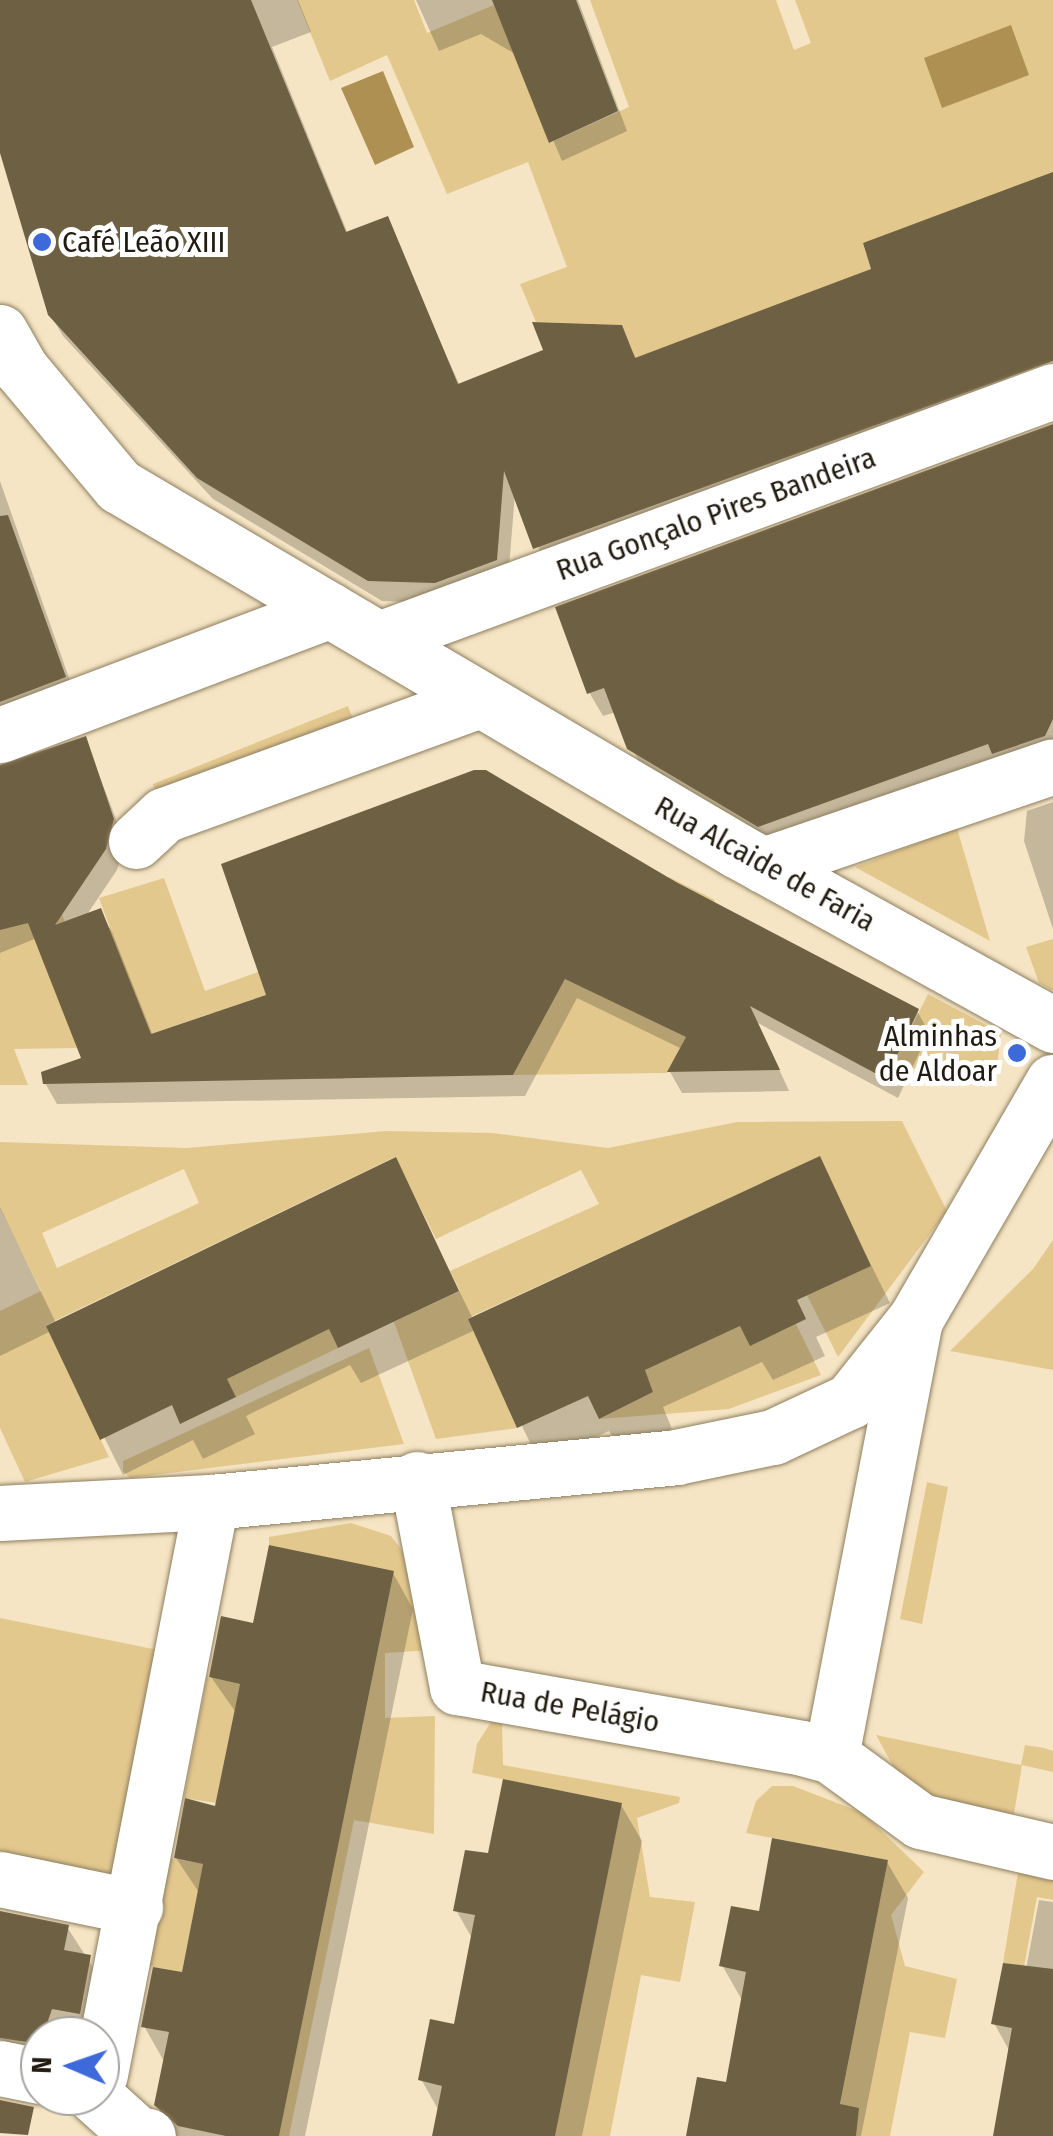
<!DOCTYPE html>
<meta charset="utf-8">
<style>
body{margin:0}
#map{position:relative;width:1053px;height:2136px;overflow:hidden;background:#f5e5c4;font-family:"Fira Sans Condensed",sans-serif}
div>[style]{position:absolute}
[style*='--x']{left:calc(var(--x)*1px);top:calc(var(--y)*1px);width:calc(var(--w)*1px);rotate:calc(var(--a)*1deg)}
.green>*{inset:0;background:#e3c88e}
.water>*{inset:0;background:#ae9152}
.shadow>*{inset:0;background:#0003}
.building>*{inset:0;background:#6e6042}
.roads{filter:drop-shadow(0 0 2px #8d7e5f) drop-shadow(0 0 2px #8d7e5f)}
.street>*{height:55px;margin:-27.5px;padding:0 27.5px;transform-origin:27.5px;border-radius:27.5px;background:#fff}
.dots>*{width:28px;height:28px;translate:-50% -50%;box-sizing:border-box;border:5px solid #fff;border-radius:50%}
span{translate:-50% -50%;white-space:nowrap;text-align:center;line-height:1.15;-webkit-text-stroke:10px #fff;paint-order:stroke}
.poi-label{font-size:30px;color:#221c10}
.left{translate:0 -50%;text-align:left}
.right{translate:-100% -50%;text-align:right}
.street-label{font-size:30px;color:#221c10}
.north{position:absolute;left:20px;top:2016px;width:100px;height:100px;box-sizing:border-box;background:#fff;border:2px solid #a7a49f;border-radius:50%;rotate:272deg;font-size:28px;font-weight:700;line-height:40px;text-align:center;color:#221c10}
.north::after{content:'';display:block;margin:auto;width:35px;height:45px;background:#3e69da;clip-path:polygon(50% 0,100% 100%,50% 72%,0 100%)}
</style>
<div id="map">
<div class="green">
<i style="clip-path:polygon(297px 0,414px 0,427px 33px,494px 5px,550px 143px,629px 107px,590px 0,776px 0,794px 50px,811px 43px,795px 0,1053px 0,1053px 194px,863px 243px,871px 269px,641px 374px,621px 325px,536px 322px,520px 284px,567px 267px,528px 162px,447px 194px,387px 55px,330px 81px)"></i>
<i style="clip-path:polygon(348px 706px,354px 721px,158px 798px,153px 784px)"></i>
<i style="clip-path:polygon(957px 828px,990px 941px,855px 867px)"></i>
<i style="clip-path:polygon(669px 877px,715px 900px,652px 1020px,686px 1037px,667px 1073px,513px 1075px,568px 974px,637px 941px)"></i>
<i style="clip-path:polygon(164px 878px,205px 991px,258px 972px,306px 975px,344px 1079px,319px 1079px,306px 1051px,228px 1054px,212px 1013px,151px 1034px,142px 1012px,67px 1020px,77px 1048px,14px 1049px,28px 1085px,0 1085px,0 927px,58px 905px,73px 942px,110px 928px,99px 898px)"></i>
<i style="clip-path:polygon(1053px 939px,1053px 991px,1039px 983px,1026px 947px)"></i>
<i style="clip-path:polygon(928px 994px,1001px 1033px,997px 1066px,891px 1069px)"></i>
<i style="clip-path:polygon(evenodd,902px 1121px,947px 1211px,838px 1357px,807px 1295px,871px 1266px,819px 1157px,468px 1318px,517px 1428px,436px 1439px,394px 1322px,460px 1291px,450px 1271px,599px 1204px,581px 1170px,436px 1239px,395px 1157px,46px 1325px,109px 1457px,25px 1482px,0 1428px,0 1311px,41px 1291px,0 1208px,0 1142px,186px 1148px,387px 1131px,492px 1133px,608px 1148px,737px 1122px,902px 1121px,184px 1169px,199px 1203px,57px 1268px,42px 1233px,184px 1169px)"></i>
<i style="clip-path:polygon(1053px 1240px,1053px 1370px,950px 1351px,1033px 1269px)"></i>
<i style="clip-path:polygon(796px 1324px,821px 1375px,729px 1409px,599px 1419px,653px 1392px,645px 1370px,740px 1326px,751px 1345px)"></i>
<i style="clip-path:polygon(329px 1329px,338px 1348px,236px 1397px,227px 1379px)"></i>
<i style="clip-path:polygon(369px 1348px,404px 1444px,130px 1478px,123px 1471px,123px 1461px)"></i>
<i style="clip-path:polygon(927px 1482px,948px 1487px,922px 1624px,900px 1619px)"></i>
<i style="clip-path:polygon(351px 1523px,391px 1536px,407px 1557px,431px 1650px,385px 1653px,385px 1718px,435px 1716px,434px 1834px,354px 1820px,289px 2136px,279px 2136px,394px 1572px,269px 1545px,269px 1537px)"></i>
<i style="clip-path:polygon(0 1618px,158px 1650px,111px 1876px,0 1861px)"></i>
<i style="clip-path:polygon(207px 1677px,240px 1684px,216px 1803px,184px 1798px)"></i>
<i style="clip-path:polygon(491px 1722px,502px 1723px,503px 1765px,680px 1797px,679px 1803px,637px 1818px,650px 1897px,695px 1902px,680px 1982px,641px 1975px,610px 2136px,555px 2136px,622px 1803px,472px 1773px,477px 1744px)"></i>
<i style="clip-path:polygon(876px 1735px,1021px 1765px,1025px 1745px,1044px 1748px,1053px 1751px,1053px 1772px,1022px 1765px,1013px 1820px,931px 1803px,893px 1766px)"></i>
<i style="clip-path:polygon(772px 1786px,793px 1786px,863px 1813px,924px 1872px,891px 1915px,905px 1966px,957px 1979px,945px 2038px,910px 2032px,890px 2136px,834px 2136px,888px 1860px,746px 1833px,756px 1801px)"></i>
<i style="clip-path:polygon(171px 1858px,203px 1864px,182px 1972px,147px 1966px)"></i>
<i style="clip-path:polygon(1018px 1872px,1053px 1878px,1053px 1900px,1037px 1897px,1024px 1967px,1003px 1963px)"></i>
</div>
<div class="water">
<i style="clip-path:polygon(1011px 25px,1029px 75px,942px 108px,924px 58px)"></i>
<i style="clip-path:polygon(383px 71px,414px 147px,375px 165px,341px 88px)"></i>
</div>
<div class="shadow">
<i style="clip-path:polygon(0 0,298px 0,311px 32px,272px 47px,348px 234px,386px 220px,460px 386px,620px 327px,637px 360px,874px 270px,1053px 175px,1053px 336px,971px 413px,548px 569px,515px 493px,508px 581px,448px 603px,382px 601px,213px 499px,63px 336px,50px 314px,0 144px)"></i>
<i style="clip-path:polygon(416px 0,578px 0,627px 131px,562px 161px,517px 55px,481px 34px,439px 51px)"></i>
<i style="clip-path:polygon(1053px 427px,1053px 765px,774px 850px,644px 773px,616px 712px,603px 716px,589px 692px)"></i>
<i style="clip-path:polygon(0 481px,76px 698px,0 730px)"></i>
<i style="clip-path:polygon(85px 739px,125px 842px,117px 870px,86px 916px,100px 911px,112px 932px,153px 1036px,675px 884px,917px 1011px,929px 1032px,898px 1098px,758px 1023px,789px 1091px,682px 1093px,670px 1072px,682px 1049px,577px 998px,525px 1096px,57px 1104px,45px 1083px,84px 1060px,37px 938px,0 953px,0 767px)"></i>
<i style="clip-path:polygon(1053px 802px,1053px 929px,1024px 841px,1027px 811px)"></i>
<i style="clip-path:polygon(395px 1160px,473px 1319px,819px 1160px,890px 1303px,816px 1337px,825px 1356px,773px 1380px,762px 1362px,663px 1407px,672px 1429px,622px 1453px,609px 1431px,540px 1463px,475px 1330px,361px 1383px,350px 1365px,246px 1416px,255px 1434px,203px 1459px,193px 1440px,123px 1475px,51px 1331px,0 1356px,0 1207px,56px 1323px)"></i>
<i style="clip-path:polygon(393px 1573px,413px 1609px,305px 2136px,175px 2136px,157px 2105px,165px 2063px,144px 2026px,184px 1975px,200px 1894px,176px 1858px,217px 1809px,237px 1714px,211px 1677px,255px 1626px)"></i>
<i style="clip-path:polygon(621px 1805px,642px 1841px,582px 2136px,434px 2136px,439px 2111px,421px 2079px,456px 2027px,473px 1940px,456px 1910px,490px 1856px)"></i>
<i style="clip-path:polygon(887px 1862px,908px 1898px,861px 2136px,688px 2136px,728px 2085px,743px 2002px,722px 1965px,761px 1914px)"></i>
<i style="clip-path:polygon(1039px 1900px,1053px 1902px,1053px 2136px,995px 2136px,1010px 2052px,994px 2023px,1026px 1969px)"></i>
<i style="clip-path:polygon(0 1914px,67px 1927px,114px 2000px,100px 2036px,40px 2036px,40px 2085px,0 2080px)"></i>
</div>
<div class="building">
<i style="clip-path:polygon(0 0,251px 0,346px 232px,388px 216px,458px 384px,543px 350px,532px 322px,622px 325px,635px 358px,871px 269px,863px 243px,1053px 172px,1053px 361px,533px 549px,504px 471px,497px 560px,435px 583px,368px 581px,197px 478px,48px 315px,0 153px)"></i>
<i style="clip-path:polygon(492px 0,576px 0,618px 111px,549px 143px)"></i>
<i style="clip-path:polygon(1053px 424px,1053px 719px,1045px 736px,992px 754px,988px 744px,758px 827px,627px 749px,604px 688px,587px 694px,555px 607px)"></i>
<i style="clip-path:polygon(8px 515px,66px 677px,0 702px,0 516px)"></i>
<i style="clip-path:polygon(86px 736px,114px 819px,106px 849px,55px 925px,101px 908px,151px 1034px,266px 995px,221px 864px,474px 770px,486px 770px,676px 882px,919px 1009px,886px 1079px,750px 1006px,780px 1070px,667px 1072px,686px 1037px,565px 979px,513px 1075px,43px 1084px,41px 1072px,81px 1058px,28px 923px,0 930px,0 765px)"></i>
<i style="clip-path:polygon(820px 1156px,871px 1266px,797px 1300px,806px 1319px,750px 1346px,740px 1326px,645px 1370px,653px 1392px,599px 1419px,588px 1396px,517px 1428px,468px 1319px)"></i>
<i style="clip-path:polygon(396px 1157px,459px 1291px,338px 1348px,329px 1329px,227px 1379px,236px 1397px,180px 1424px,172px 1405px,100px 1440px,46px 1326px)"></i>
<i style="clip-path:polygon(269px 1545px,394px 1571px,279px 2136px,226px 2136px,178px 2126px,154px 2105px,169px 2032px,141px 2027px,153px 1967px,182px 1972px,203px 1864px,174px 1858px,185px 1798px,215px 1806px,240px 1684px,209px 1677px,221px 1616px,253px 1623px)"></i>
<i style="clip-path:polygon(503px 1779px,622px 1803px,555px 2136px,432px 2136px,442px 2086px,418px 2080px,430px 2019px,454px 2024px,475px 1915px,453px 1911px,465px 1850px,488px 1853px)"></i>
<i style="clip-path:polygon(772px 1838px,888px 1860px,840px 2104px,859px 2108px,856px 2136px,686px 2136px,697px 2077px,726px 2082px,746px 1972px,719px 1966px,731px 1906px,759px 1911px)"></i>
<i style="clip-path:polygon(0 1911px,69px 1925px,64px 1950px,91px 1955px,80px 2014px,52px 2009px,40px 2044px,0 2038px)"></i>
<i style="clip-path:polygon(1003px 1963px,1053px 1969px,1053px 2136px,993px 2136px,1012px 2028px,991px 2024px)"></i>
<i style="clip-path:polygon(0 2100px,34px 2107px,28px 2135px,0 2133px)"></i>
</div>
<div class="roads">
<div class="street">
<i style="--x:0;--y:332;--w:43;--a:60.4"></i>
<i style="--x:21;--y:369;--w:153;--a:50.1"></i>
<i style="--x:119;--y:486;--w:719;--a:30.53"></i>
<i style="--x:738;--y:851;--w:360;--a:28.9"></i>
<i style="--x:379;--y:639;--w:718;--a:-20.2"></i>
<i style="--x:0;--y:735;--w:353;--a:-20.7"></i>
<i style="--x:136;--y:841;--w:38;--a:-43"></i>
<i style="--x:164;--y:815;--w:334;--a:-20"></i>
<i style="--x:763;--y:865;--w:306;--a:-18.8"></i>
<i style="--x:417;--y:1479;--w:212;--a:79.1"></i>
<i style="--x:457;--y:1687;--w:350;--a:10"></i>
<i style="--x:802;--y:1748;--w:30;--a:15"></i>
<i style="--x:831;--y:1756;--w:110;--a:36.1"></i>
<i style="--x:920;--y:1821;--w:137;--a:13.1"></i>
<i style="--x:0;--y:1513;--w:211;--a:-3"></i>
<i style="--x:211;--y:1502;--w:467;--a:-5.5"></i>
<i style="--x:676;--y:1457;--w:99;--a:-11.7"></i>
<i style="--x:773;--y:1437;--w:85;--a:-25.1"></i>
<i style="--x:850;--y:1401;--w:106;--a:-51.5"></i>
<i style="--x:916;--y:1318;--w:273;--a:-59.9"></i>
<i style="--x:831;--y:1756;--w:438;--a:-79.1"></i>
<i style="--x:0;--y:1879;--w:138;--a:11.7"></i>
<i style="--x:0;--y:2068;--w:41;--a:11.3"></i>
<i style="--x:100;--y:2074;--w:583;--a:-79.02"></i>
<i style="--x:95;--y:2096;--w:57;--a:42.1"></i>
<i style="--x:137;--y:2134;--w:11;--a:10"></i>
</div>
</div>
<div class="dots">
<i style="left:42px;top:242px;background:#3e69da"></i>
<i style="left:1017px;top:1053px;background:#3e69da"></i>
</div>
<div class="poi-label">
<span class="left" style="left:62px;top:242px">Café Leão XIII</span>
<span class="right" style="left:997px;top:1053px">Alminhas<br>de Aldoar</span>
</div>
<div class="street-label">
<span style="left:716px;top:514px;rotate:-20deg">Rua Gonçalo Pires Bandeira</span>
<span style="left:765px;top:864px;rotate:29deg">Rua Alcaide de Faria</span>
<span style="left:570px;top:1707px;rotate:10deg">Rua de Pelágio</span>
</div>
<div class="north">N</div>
</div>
